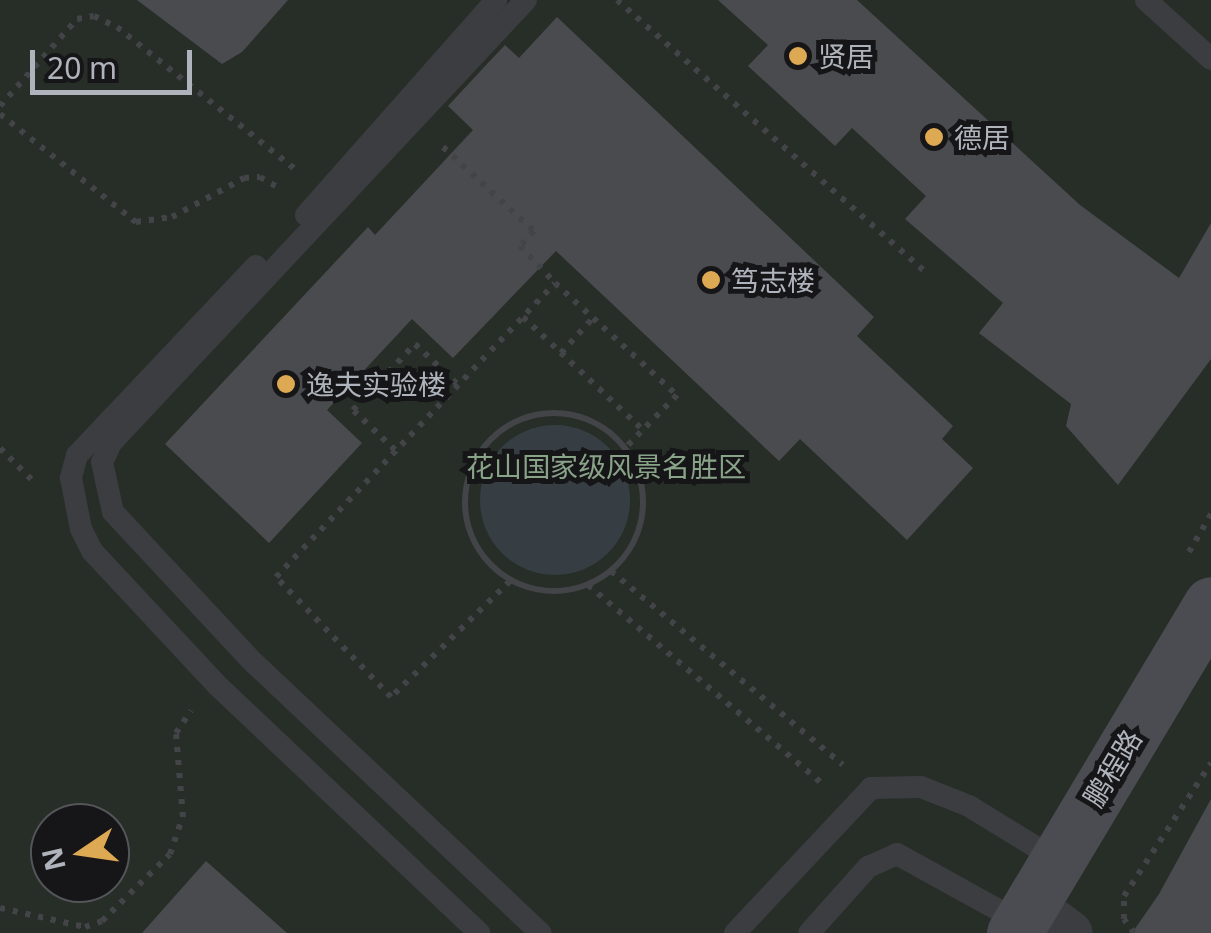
<!DOCTYPE html>
<meta charset="utf-8">
<style>
body{margin:0}
#map{position:relative;width:1211px;height:933px;overflow:hidden;background:#1b1b1d;font-family:"Noto Sans","Noto Sans SC",sans-serif}
div>[style]{position:absolute}
[style*='--x']{left:calc(var(--x)*1px);top:calc(var(--y)*1px);width:calc(var(--w)*1px);rotate:calc(var(--a)*1deg)}
.green>*{inset:0;background:#272e28}
.water>*{inset:0;background:#363e44}
.round{border-radius:50%}
.building>*{inset:0;background:#4a4b4f}
.path>*{height:6px;margin-top:-3px;transform-origin:0;background:repeating-linear-gradient(90deg,#424448 0 5px,transparent 0 13px)}
.path>.ring{margin:-3px;padding:0;box-sizing:content-box;background:none;border:6px solid #424448;border-radius:50%}
.lane>*{height:22px;margin:-11px;padding:0 11px;transform-origin:11px;border-radius:11px;background:#3c3d41}
.street>*{height:45px;margin:-22.5px;padding:0 22.5px;transform-origin:22.5px;border-radius:22.5px;background:#3c3d41}
.secondary>*{height:55px;margin:-27.5px;padding:0 27.5px;transform-origin:27.5px;border-radius:27.5px;background:#4b4c51}
.dots>*{width:28px;height:28px;translate:-50% -50%;box-sizing:border-box;border:5px solid #161618;border-radius:50%}
span{translate:-50% -50%;white-space:nowrap;text-align:center;line-height:1.15;-webkit-text-stroke:10px #161618;paint-order:stroke}
.poi-label{font-size:28px;color:#afb3bb}
.left{translate:0 -50%;text-align:left}
.park-label{font-size:28px;color:#89a389}
.street-label{font-size:28px;color:#afb3bb}
.north{position:absolute;left:30px;top:803px;width:100px;height:100px;box-sizing:border-box;background:#161618;border:2px solid #535559;border-radius:50%;rotate:257deg;font-size:28px;font-weight:700;line-height:40px;text-align:center;color:#afb3bb}
.north::after{content:'';display:block;margin:auto;width:35px;height:45px;background:#dda953;clip-path:polygon(50% 0,100% 100%,50% 72%,0 100%)}
.scale{position:absolute;left:30px;top:50px;width:162px;height:45px;box-sizing:border-box;border:5px solid #afb3bb;border-top:0;padding-left:12px;font-size:30px;line-height:35px;white-space:nowrap;color:#afb3bb;-webkit-text-stroke:8px #161618;paint-order:stroke}
</style>
<div id="map">
<div class="green">
<i style="clip-path:polygon(evenodd,0 0,1211px 0,1211px 933px,0 933px,0 0,50px 823px,110px 823px,110px 883px,50px 883px,50px 823px)"></i>
</div>
<div class="water">
<i class="round" style="left:480px;top:425px;width:150px;height:150px"></i>
</div>
<div class="building">
<i style="clip-path:polygon(137px 0,288px 0,242px 52px,222px 64px)"></i>
<i style="clip-path:polygon(718px 0,857px 0,1080px 205px,1179px 278px,1211px 223px,1211px 359px,1118px 485px,1066px 426px,1071px 404px,979px 333px,1003px 303px,905px 219px,926px 196px,852px 128px,835px 146px,748px 66px,768px 45px)"></i>
<i style="clip-path:polygon(557px 17px,874px 317px,857px 336px,953px 426px,942px 439px,973px 468px,907px 540px,800px 439px,779px 461px,556px 251px,453px 358px,412px 319px,327px 410px,362px 443px,269px 543px,165px 444px,368px 227px,375px 235px,473px 130px,448px 106px,487px 64px,505px 45px,519px 58px)"></i>
<i style="clip-path:polygon(1211px 799px,1211px 933px,1132px 933px,1159px 894px)"></i>
<i style="clip-path:polygon(206px 861px,287px 933px,142px 933px)"></i>
</div>
<div class="path">
<i style="--x:617;--y:0;--w:411;--a:41.4"></i>
<i style="--x:0;--y:106;--w:116;--a:-48.5"></i>
<i style="--x:77;--y:19;--w:17;--a:-10"></i>
<i style="--x:94;--y:16;--w:25;--a:26"></i>
<i style="--x:117;--y:27;--w:229;--a:38.6"></i>
<i style="--x:0;--y:114;--w:174;--a:38.5"></i>
<i style="--x:136;--y:222;--w:36;--a:-8"></i>
<i style="--x:172;--y:217;--w:82;--a:-28.4"></i>
<i style="--x:244;--y:178;--w:16;--a:-4"></i>
<i style="--x:260;--y:177;--w:24;--a:30"></i>
<i style="--x:443;--y:147;--w:124;--a:42.7"></i>
<i style="--x:534;--y:231;--w:21;--a:133"></i>
<i style="--x:520;--y:246;--w:51;--a:46.6"></i>
<i style="--x:523;--y:317;--w:165;--a:43.3"></i>
<i style="--x:561;--y:353;--w:47;--a:-47.6"></i>
<i class="ring" style="left:465px;top:413px;width:172px;height:172px"></i>
<i style="--x:0;--y:448;--w:44;--a:45"></i>
<i style="--x:395;--y:450;--w:58;--a:-136.4"></i>
<i style="--x:353;--y:410;--w:91;--a:-46.8"></i>
<i style="--x:415;--y:344;--w:59;--a:43.6"></i>
<i style="--x:1189;--y:552;--w:44;--a:-59.9"></i>
<i style="--x:611;--y:571;--w:302;--a:39.9"></i>
<i style="--x:510;--y:581;--w:166;--a:135.7"></i>
<i style="--x:391;--y:697;--w:166;--a:-133.8"></i>
<i style="--x:276;--y:577;--w:405;--a:-46.5"></i>
<i style="--x:555;--y:283;--w:166;--a:42.6"></i>
<i style="--x:677;--y:395;--w:74;--a:134.5"></i>
<i style="--x:588;--y:585;--w:309;--a:40.3"></i>
<i style="--x:0;--y:908;--w:87;--a:12.6"></i>
<i style="--x:85;--y:927;--w:18;--a:-19"></i>
<i style="--x:102;--y:921;--w:95;--a:-44.6"></i>
<i style="--x:170;--y:854;--w:39;--a:-71"></i>
<i style="--x:183;--y:817;--w:84;--a:-94.8"></i>
<i style="--x:176;--y:733;--w:27;--a:-56"></i>
<i style="--x:1134;--y:933;--w:17;--a:-126"></i>
<i style="--x:1124;--y:919;--w:23;--a:-90"></i>
<i style="--x:1124;--y:896;--w:159;--a:-56.8"></i>
</div>
<div class="lane">
<i style="--x:526;--y:0;--w:607;--a:133.13"></i>
<i style="--x:111;--y:443;--w:21;--a:115"></i>
<i style="--x:102;--y:462;--w:51;--a:77.6"></i>
<i style="--x:113;--y:512;--w:205;--a:47"></i>
<i style="--x:253;--y:662;--w:395;--a:43.3"></i>
<i style="--x:1146;--y:0;--w:88;--a:42.2"></i>
<i style="--x:306;--y:215;--w:287;--a:-48.5"></i>
<i style="--x:256;--y:266;--w:260;--a:133.4"></i>
<i style="--x:77;--y:455;--w:24;--a:105"></i>
<i style="--x:71;--y:478;--w:52;--a:78.9"></i>
<i style="--x:81;--y:529;--w:25;--a:63"></i>
<i style="--x:92;--y:551;--w:183;--a:47"></i>
<i style="--x:217;--y:685;--w:361;--a:43.4"></i>
<i style="--x:735;--y:933;--w:199;--a:-46.8"></i>
<i style="--x:871;--y:788;--w:50;--a:-1.1"></i>
<i style="--x:921;--y:787;--w:52;--a:21.6"></i>
<i style="--x:969;--y:806;--w:103;--a:31.5"></i>
<i style="--x:809;--y:933;--w:89;--a:-48.2"></i>
<i style="--x:868;--y:867;--w:32;--a:-24"></i>
<i style="--x:897;--y:854;--w:141;--a:28.9"></i>
</div>
<div class="street">
<i style="--x:1057;--y:923;--w:16;--a:38"></i>
</div>
<div class="secondary">
<i style="--x:1014;--y:933;--w:383;--a:-59.1"></i>
</div>
<div class="dots">
<i style="left:798px;top:56px;background:#dda953"></i>
<i style="left:934px;top:137px;background:#dda953"></i>
<i style="left:711px;top:280px;background:#dda953"></i>
<i style="left:286px;top:384px;background:#dda953"></i>
</div>
<div class="poi-label">
<span class="left" style="left:818px;top:56px">贤居</span>
<span class="left" style="left:954px;top:137px">德居</span>
<span class="left" style="left:731px;top:280px">笃志楼</span>
<span class="left" style="left:306px;top:384px">逸夫实验楼</span>
</div>
<div class="park-label">
<span style="left:606px;top:466px">花山国家级风景名胜区</span>
</div>
<div class="street-label">
<span style="left:1112px;top:768px;rotate:-59deg">鹏程路</span>
</div>
<div class="north">N</div>
<div class="scale">20 m</div>
</div>
